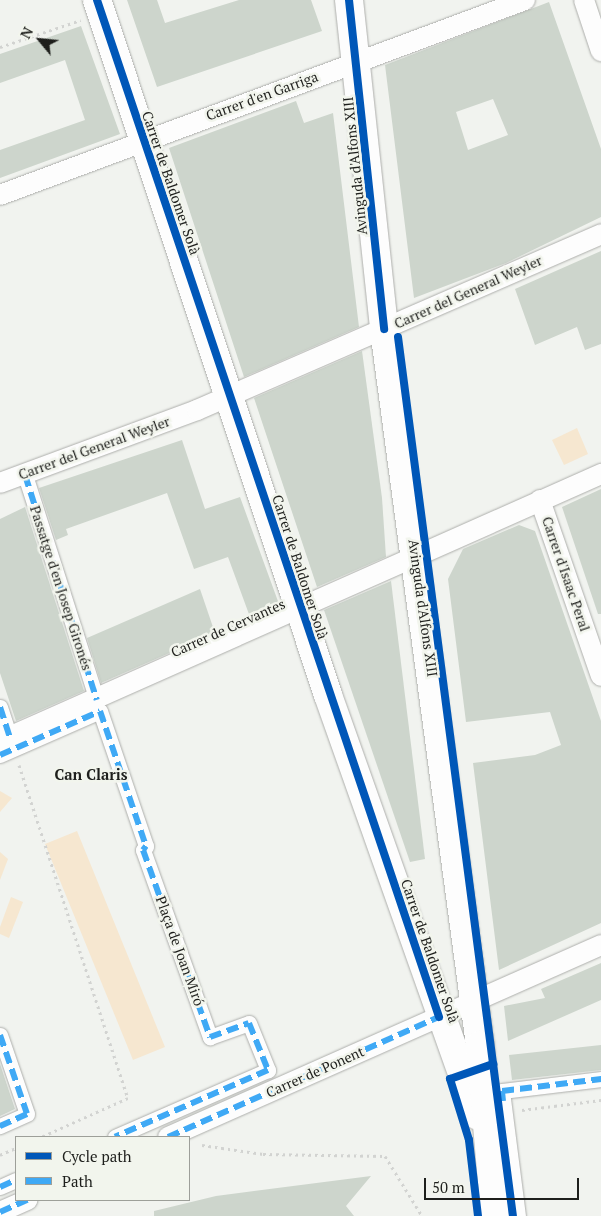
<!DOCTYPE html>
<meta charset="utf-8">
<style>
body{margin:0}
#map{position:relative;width:601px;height:1216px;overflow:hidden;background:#f1f3ef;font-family:"PT Serif",serif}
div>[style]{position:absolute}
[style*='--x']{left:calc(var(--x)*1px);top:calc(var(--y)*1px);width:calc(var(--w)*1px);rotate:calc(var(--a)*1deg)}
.green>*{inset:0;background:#f6e7d0}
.building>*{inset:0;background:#cdd5cc}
.path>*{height:3px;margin-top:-1.5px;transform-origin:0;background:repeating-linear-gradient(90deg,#d2d3d1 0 2.5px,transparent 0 6.5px)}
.roads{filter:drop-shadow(0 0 1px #adaeab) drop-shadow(0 0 1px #adaeab)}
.pedestrian>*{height:15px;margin:-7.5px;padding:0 7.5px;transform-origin:7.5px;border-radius:7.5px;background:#fdfdfd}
.minor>*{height:20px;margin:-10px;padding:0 10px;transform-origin:10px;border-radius:10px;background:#fdfdfd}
.primary>*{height:28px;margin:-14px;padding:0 14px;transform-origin:14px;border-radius:14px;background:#fdfdfd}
.quiet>*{height:6px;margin-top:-3px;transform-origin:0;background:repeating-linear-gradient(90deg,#3fa9f5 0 12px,transparent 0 18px)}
.cycleway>*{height:8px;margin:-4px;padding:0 4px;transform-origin:4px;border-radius:4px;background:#0057b8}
span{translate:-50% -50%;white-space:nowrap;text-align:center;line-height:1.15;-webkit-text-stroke:5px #f2f5ed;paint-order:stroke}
.street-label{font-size:14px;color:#1e1f1c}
.neighbourhood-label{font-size:15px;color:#1e1f1c;font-weight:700}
.legend{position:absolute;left:15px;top:1136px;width:175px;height:65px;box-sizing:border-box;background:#f2f5ed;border:1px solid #9d9f99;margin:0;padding:6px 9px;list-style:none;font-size:15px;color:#1e1f1c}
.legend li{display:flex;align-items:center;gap:10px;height:25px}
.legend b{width:25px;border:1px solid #9d9f99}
.north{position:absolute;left:15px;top:15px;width:50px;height:50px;-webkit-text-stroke:4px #f2f5ed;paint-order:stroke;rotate:298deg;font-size:14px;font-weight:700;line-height:20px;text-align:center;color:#1e1f1c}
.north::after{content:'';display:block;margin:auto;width:18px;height:22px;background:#1e1f1c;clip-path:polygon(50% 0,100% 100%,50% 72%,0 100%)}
.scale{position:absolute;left:424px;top:1178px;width:155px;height:22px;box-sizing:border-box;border:2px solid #1e1f1c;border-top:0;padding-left:6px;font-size:15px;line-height:18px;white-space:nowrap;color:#1e1f1c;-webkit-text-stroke:4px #f2f5ed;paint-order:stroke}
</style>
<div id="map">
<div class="green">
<i style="clip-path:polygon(577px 428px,588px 454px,564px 465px,552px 440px)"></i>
<i style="clip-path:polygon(0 791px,12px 798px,0 812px)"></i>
<i style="clip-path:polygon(77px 831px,165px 1047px,133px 1060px,45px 844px)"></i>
<i style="clip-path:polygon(0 852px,8px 859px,0 880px)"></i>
<i style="clip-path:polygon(11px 897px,23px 902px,9px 938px,0 934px,0 927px)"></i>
</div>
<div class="building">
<i style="clip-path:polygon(127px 0,157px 0,165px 23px,239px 0,311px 0,322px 31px,157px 87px)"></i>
<i style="clip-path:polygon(evenodd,549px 2px,601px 149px,601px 217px,506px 263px,414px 298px,385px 65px,549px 2px,493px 99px,508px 135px,468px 150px,456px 112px,493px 99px)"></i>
<i style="clip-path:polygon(81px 26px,120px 134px,0 178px,0 150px,85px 120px,65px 60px,0 83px,0 54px)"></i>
<i style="clip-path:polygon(296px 101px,304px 123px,333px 113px,359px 327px,244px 377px,169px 148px)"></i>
<i style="clip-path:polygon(601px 251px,601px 344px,585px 350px,577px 327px,535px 345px,515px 289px)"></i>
<i style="clip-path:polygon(362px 351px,382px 498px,386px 557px,317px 587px,254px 398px)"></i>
<i style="clip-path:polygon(182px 440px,205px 509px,240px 497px,279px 604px,250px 617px,228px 557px,194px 569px,167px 493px,66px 529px,68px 535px,56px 540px,39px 488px)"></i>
<i style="clip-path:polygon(601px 489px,601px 614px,598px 614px,562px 507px)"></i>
<i style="clip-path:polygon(25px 507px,84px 691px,16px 721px,0 673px,0 519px)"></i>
<i style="clip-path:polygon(519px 525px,535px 531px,601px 721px,601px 923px,499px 970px,473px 763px,535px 755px,561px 745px,550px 712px,466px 722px,448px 579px,463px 549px)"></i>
<i style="clip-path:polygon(391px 581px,425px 859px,410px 862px,324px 610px)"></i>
<i style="clip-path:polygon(200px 589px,215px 633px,101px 683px,87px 638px)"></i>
<i style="clip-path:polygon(601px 963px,601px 1000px,508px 1041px,504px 1006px,545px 998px,541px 989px)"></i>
<i style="clip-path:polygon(601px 1045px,601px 1070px,512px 1080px,509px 1055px)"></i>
<i style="clip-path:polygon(0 1064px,15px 1109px,0 1116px)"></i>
<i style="clip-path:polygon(371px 1176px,346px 1206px,354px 1216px,154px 1216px,154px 1211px,216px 1196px)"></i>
</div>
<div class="path">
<i style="--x:0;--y:47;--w:85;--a:-18.4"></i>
<i style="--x:19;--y:765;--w:350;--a:71.9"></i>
<i style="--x:128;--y:1098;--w:95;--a:155.9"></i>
<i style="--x:522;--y:1110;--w:80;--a:-7.2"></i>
<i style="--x:202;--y:1145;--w:62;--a:8.4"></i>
<i style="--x:263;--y:1154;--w:122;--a:0.9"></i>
<i style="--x:385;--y:1156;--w:70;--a:58.3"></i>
<i style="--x:0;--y:1155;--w:17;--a:-24"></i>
</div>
<div class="roads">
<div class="pedestrian">
<i style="--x:25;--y:475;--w:236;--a:72.3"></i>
<i style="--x:0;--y:707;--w:32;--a:72"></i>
<i style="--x:0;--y:755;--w:109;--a:-23.7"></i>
<i style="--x:100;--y:711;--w:143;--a:71.2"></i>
<i style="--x:146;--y:846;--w:5;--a:127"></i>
<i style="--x:143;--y:850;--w:199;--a:70.3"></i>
<i style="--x:210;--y:1037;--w:41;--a:-19.7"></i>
<i style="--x:249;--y:1023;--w:51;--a:68"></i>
<i style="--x:268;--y:1070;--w:167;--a:156.4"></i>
<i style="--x:0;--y:1035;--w:83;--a:71.1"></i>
<i style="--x:27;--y:1114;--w:30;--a:156"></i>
<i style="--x:0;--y:1187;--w:17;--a:-24"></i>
<i style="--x:518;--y:1216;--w:126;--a:-97.3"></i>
<i style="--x:502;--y:1091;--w:100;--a:-6.9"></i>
</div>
<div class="minor">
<i style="--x:584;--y:0;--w:54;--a:71.6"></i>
<i style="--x:0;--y:195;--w:560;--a:-20.38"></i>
<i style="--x:0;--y:483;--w:210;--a:-20.3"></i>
<i style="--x:197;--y:410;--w:441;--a:-23.5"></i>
<i style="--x:540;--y:500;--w:186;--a:70.9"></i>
<i style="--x:0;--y:741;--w:658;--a:-23.95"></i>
<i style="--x:168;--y:1137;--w:474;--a:-23.9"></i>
<i style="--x:0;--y:1212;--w:30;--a:-24"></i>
</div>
<div class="primary">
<i style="--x:97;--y:0;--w:732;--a:71.61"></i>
<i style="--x:328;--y:695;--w:446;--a:70.5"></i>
<i style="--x:349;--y:0;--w:331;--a:83.9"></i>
<i style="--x:384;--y:329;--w:722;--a:82.36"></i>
<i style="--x:480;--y:1045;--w:172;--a:85"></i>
</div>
</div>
<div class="quiet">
<i style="--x:25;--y:475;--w:236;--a:72.3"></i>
<i style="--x:0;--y:707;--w:32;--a:72"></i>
<i style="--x:0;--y:755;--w:109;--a:-23.7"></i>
<i style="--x:100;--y:711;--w:143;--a:71.2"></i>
<i style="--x:146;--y:846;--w:5;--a:127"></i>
<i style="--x:143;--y:850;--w:199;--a:70.3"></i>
<i style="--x:210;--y:1037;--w:41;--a:-19.7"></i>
<i style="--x:249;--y:1023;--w:51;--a:68"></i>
<i style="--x:268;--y:1070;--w:167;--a:156.4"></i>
<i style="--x:0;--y:1035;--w:83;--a:71.1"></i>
<i style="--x:27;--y:1114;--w:30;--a:156"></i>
<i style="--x:503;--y:1101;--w:10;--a:-96"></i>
<i style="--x:502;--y:1091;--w:100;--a:-6.9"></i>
<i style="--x:168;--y:1137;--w:296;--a:-23.9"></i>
<i style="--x:0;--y:1187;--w:17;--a:-24"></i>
<i style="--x:0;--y:1212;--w:30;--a:-24"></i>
</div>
<div class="cycleway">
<i style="--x:97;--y:0;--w:1073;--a:71.41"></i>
<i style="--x:349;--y:0;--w:331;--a:83.9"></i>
<i style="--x:398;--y:337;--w:886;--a:82.55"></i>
<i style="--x:478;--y:1216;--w:77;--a:-96.8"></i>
<i style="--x:469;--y:1140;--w:64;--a:-107.3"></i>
<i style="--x:450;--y:1079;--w:46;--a:-19.2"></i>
</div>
<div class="street-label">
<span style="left:262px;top:96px;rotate:-20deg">Carrer d'en Garriga</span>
<span style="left:355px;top:166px;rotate:-96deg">Avinguda d'Alfons XIII</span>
<span style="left:171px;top:183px;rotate:71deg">Carrer de Baldomer Solà</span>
<span style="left:468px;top:292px;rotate:-24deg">Carrer del General Weyler</span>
<span style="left:94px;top:448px;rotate:-20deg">Carrer del General Weyler</span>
<span style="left:300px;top:567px;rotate:72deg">Carrer de Baldomer Solà</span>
<span style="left:566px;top:574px;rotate:71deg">Carrer d'Isaac Peral</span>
<span style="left:61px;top:588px;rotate:72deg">Passatge d'en Josep Gironés</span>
<span style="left:423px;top:608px;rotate:82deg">Avinguda d'Alfons XIII</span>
<span style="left:228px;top:628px;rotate:-24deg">Carrer de Cervantes</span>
<span style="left:180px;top:951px;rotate:70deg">Plaça de Joan Miró</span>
<span style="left:430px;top:951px;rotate:71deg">Carrer de Baldomer Solà</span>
<span style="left:315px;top:1072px;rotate:-24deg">Carrer de Ponent</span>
</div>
<div class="neighbourhood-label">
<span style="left:91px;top:775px">Can Claris</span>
</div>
<ul class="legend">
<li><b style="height:6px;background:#0057b8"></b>Cycle path</li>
<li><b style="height:6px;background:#3fa9f5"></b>Path</li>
</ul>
<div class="north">N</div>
<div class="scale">50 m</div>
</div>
